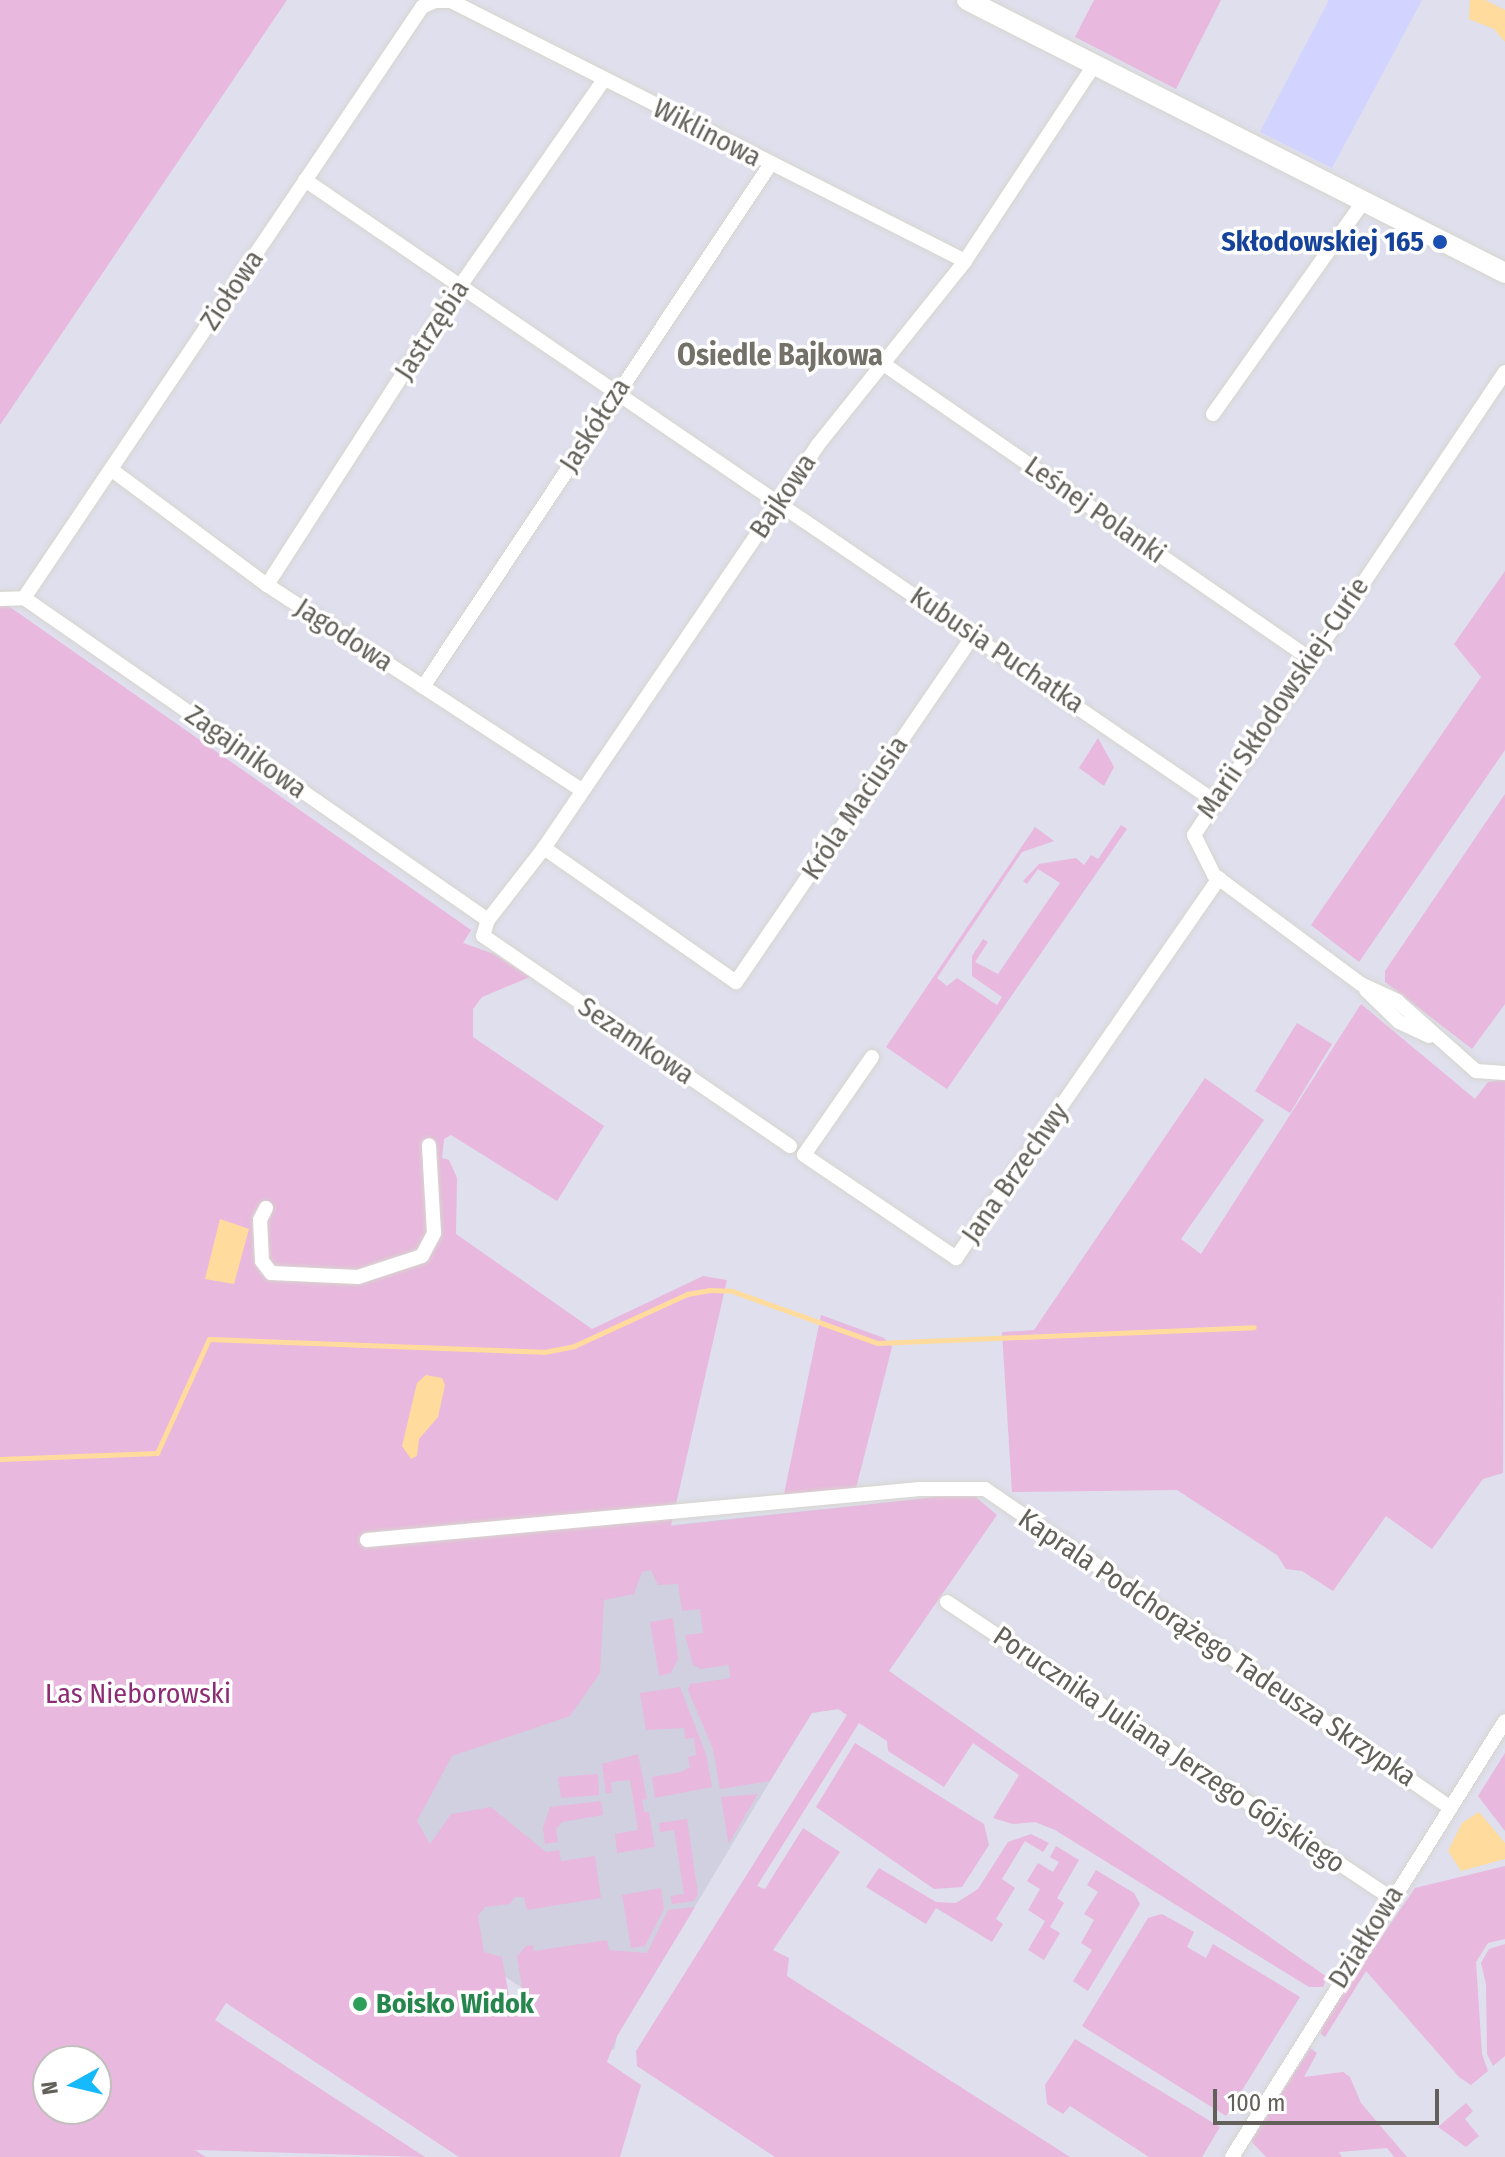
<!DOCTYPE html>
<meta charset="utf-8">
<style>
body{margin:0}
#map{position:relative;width:1505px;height:2157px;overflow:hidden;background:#dfdfed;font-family:"Fira Sans Condensed",sans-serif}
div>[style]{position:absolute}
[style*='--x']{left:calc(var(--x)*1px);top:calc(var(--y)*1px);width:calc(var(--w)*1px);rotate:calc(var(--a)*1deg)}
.commercial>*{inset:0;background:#d2d3ff}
.education>*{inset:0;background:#d0d0e0}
.green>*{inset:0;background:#e8b8de}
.water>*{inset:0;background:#ffdc9d}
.stream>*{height:5px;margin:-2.5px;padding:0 2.5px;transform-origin:2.5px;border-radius:2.5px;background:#ffdc9d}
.roads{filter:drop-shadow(0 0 2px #d6d5cd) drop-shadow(0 0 2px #d6d5cd)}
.street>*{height:14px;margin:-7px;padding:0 7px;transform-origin:7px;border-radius:7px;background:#fff}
.secondary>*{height:20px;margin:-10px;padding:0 10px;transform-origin:10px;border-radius:10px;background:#fff}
.dots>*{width:22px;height:22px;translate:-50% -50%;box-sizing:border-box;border:4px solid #fff;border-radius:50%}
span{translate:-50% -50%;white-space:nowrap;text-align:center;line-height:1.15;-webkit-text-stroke:7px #fff;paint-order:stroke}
.street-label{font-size:28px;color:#626058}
.transit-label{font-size:28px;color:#164399;font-weight:700}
.right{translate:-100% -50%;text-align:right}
.park-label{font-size:28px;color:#8d2c74}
.leisure-label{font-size:28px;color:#27864d;font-weight:700}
.left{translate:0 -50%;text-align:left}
.neighbourhood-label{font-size:30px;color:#747169;font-weight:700}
.north{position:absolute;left:32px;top:2045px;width:80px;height:80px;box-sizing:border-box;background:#fff;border:2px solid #c0bfbc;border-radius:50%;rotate:262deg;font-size:22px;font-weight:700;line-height:32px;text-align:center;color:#626058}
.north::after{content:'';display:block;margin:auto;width:28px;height:36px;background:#16bafc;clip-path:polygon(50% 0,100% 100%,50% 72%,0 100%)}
.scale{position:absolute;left:1213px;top:2089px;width:226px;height:36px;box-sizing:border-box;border:4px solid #626058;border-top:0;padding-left:10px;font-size:24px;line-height:28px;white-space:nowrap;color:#626058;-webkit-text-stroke:6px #fff;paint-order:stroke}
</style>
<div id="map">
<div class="commercial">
<i style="clip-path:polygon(1329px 0,1422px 0,1332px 168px,1260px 132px)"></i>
</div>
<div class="education">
<i style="clip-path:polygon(823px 1509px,838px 1709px,811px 1713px,617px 2036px,614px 2050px,335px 1862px,607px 1532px)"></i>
</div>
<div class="green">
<i style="clip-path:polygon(0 0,287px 0,0 425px)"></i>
<i style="clip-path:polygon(1094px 0,1221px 0,1176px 89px,1075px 37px)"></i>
<i style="clip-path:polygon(1505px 571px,1505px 750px,1359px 962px,1311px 925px,1481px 677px,1454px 644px)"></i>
<i style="clip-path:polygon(evenodd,0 600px,471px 930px,463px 943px,494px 954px,530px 977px,482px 997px,473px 1009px,473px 1037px,604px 1126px,557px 1201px,451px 1135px,444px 1139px,442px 1158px,449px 1160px,457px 1178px,456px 1234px,592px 1329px,703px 1276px,727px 1280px,671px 1526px,971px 1493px,997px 1515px,889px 1671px,1327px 1977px,1323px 1987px,1309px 1987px,1055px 1830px,1035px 1822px,1013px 1824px,993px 1818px,1019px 1775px,973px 1743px,944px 1787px,888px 1751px,887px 1741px,859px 1723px,757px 1886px,765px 1889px,803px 1828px,840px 1852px,773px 1950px,789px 1958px,787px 1976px,1070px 2157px,775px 2157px,637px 2066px,636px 2051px,847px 1715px,838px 1709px,812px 1713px,770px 1781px,720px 1789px,713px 1749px,688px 1690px,690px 1684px,730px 1678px,729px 1665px,701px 1669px,693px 1665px,685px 1635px,703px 1633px,700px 1609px,682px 1611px,678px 1584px,658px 1585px,651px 1570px,642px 1572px,634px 1594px,604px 1600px,600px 1673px,570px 1716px,452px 1756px,417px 1821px,430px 1844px,451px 1814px,491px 1807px,546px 1852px,559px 1850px,561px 1861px,595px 1856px,601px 1898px,527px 1910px,524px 1897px,515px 1897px,510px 1904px,485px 1907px,478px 1916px,484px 1952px,502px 1957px,509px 1996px,525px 2007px,517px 1956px,526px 1946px,533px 1945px,534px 1951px,607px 1940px,609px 1950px,647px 1953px,668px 1910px,695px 1907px,617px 2036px,607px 2062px,641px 2085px,620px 2157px,459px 2157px,226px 2003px,215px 2020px,425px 2157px,195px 2150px,206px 2157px,0 2157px,0 600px,48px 2061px,96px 2061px,96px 2109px,48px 2109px,48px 2061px)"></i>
<i style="clip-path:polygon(1098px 738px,1114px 767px,1104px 786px,1079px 768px)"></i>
<i style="clip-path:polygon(1505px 794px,1505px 1004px,1472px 1049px,1385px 982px,1385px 971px)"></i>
<i style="clip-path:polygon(1121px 825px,1127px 829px,947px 1089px,886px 1047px,1035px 827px,1054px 841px,1022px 852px,937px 978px,947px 986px,957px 978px,997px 1005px,1002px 997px,972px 976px,972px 956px,983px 939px,988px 942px,975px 962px,998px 974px,1060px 883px,1038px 869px,1027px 884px,1023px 881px,1039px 864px,1076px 858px,1084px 865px,1091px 855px,1098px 859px)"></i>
<i style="clip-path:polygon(1361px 1004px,1475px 1099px,1488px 1082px,1505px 1079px,1503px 1473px,1483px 1479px,1432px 1549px,1386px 1516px,1333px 1591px,1302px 1571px,1286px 1569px,1277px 1555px,1177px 1490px,1012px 1492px,1002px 1332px,1034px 1330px,1205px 1078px,1264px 1120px,1181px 1239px,1201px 1254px)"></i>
<i style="clip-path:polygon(1297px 1023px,1332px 1044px,1290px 1113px,1255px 1091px)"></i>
<i style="clip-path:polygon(821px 1315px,884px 1338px,892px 1347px,856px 1488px,783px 1499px)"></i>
<i style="clip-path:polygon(673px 1618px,678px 1659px,671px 1673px,659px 1676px,650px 1622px)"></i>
<i style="clip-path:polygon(680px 1687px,706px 1754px,712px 1787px,655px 1798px,652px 1777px,681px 1772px,690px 1767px,688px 1757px,696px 1755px,694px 1738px,685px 1739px,684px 1728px,646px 1730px,640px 1693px)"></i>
<i style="clip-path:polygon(855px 1743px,984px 1824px,989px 1845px,962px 1887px,934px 1889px,816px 1807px)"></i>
<i style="clip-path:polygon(1505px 1753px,1505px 1831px,1478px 1796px)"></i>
<i style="clip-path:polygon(638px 1754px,647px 1799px,642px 1800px,644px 1812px,649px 1812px,655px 1847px,617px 1853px,615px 1834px,638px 1830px,630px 1780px,611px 1782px,612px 1793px,606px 1793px,602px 1764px)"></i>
<i style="clip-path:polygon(598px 1774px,599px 1795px,561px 1798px,558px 1777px)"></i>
<i style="clip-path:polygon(758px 1794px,729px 1843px,728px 1842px,721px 1797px)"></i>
<i style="clip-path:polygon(601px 1801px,603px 1815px,562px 1822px,556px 1829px,558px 1842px,545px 1844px,543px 1828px,550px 1807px)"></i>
<i style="clip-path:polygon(687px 1819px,698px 1894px,694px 1901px,672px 1904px,671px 1896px,684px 1894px,674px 1830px,660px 1832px,659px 1823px)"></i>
<i style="clip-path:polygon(1031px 1834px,1049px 1843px,1043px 1852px,1025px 1841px,1002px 1879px,1015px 1888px,996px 1919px,1003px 1924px,992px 1942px,936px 1908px,926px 1924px,866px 1887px,879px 1868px,936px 1902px,956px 1903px,978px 1889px,1008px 1842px)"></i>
<i style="clip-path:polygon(1056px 1846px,1079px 1860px,1057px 1898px,1064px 1903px,1050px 1927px,1060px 1933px,1044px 1960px,1028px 1950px,1045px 1921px,1028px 1910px,1040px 1889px,1027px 1881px,1038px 1863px,1053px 1872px,1059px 1862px,1050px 1857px)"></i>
<i style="clip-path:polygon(1505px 1866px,1505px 1939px,1488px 1943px,1476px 1962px,1482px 2054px,1488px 2071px,1471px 2085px,1459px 2077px,1366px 1971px,1325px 2037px,1321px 2034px,1321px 2025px,1415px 1888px)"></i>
<i style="clip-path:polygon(1096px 1870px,1134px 1893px,1140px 1904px,1088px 1991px,1073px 1981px,1092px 1950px,1081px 1943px,1094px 1920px,1084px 1914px,1098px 1892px,1087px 1885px)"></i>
<i style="clip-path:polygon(661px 1888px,664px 1909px,645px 1946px,631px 1948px,622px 1895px)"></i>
<i style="clip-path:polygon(1162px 1914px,1194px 1932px,1187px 1947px,1206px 1958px,1213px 1944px,1300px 1997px,1226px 2116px,1082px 2026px,1148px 1918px)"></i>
<i style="clip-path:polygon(1505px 1944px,1505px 2056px,1493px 2066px,1487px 2054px,1486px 1984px,1481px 1963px,1489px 1949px)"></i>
<i style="clip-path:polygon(1075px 2039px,1220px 2127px,1202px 2157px,1149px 2157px,1070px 2106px,1063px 2114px,1047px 2104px,1045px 2085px)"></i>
<i style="clip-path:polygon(1310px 2048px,1317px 2053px,1304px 2077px,1343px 2072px,1350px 2077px,1361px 2103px,1407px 2157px,1394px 2157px,1387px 2148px,1339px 2152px,1342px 2157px,1266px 2157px,1251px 2141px)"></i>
<i style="clip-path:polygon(1466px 2103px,1473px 2111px,1465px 2119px,1479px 2136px,1466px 2147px,1438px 2127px)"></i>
</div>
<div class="water">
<i style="clip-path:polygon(1470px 0,1485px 0,1505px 10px,1505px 42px,1494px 29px,1469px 19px)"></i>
<i style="clip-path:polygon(220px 1219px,249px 1229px,234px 1284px,205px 1279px)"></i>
<i style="clip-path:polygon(426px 1375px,442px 1378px,445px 1385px,438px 1417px,419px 1439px,417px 1456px,411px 1459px,402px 1446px,417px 1383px)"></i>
<i style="clip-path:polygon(1479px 1812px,1505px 1843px,1505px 1859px,1461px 1871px,1448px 1851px,1462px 1823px)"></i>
</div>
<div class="stream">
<i style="--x:0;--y:1459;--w:157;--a:-2.2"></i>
<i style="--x:157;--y:1453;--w:125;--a:-65.5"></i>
<i style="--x:209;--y:1339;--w:335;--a:2.2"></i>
<i style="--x:544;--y:1352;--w:31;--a:-11"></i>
<i style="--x:574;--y:1346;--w:124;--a:-24.7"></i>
<i style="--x:687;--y:1294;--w:22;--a:-10"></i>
<i style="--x:709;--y:1290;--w:23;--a:2"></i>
<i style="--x:732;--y:1291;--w:154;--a:19.7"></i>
<i style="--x:877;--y:1343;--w:377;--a:-2.4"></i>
</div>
<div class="roads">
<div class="street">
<i style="--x:305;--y:180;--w:1099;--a:34.33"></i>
<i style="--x:882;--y:363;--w:519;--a:34.64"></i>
<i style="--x:1505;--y:372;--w:558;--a:123.89"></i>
<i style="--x:1194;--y:835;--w:45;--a:63.4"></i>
<i style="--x:1214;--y:875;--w:183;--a:36.6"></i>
<i style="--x:1361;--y:984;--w:40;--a:25"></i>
<i style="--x:1397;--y:1001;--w:106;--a:41.5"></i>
<i style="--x:1476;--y:1071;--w:29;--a:4"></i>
<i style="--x:1213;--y:414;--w:261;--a:-54.7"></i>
<i style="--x:112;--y:470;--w:193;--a:36.6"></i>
<i style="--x:267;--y:585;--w:376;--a:33.1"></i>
<i style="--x:267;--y:585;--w:352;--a:-57.2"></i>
<i style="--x:458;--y:289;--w:255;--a:-55.1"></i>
<i style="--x:24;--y:598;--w:713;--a:-56.04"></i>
<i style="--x:422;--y:7;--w:14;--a:-25"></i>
<i style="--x:435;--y:1;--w:16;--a:0"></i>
<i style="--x:451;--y:1;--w:576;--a:26.83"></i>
<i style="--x:0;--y:599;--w:24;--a:-2"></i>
<i style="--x:24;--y:598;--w:565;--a:34.76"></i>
<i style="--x:423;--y:687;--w:627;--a:-56.39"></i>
<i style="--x:544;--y:848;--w:234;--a:34.9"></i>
<i style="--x:736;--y:982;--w:421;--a:-55.6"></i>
<i style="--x:1366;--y:990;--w:46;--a:44.1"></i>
<i style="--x:1399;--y:1022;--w:33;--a:25"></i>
<i style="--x:872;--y:1057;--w:119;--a:124.8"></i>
<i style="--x:804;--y:1155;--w:184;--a:34.1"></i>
<i style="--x:956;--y:1258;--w:462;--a:-55.3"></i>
<i style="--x:790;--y:1146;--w:372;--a:-145.6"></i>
<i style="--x:483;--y:936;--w:17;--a:-73"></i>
<i style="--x:488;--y:920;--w:91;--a:-52.1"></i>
<i style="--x:544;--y:848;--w:486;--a:-55.8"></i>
<i style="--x:817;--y:446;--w:237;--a:-51.3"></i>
<i style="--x:965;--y:261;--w:236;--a:-56.6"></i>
<i style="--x:266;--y:1208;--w:13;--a:117"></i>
<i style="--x:260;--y:1220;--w:41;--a:87.2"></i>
<i style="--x:262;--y:1261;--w:15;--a:53"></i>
<i style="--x:271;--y:1273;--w:87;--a:2.6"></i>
<i style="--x:358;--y:1277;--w:67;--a:-18.2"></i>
<i style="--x:422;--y:1256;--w:26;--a:-62"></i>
<i style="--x:434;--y:1233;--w:88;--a:-93.3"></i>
<i style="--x:367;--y:1540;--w:555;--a:-5.27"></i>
<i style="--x:920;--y:1489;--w:65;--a:0"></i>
<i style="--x:985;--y:1489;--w:561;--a:34.4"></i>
<i style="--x:947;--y:1602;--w:534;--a:33.69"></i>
<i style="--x:1232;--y:2157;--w:514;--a:-57.95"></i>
</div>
<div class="secondary">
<i style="--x:967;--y:0;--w:603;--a:26.9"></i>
</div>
</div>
<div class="dots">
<i style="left:1440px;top:242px;background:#1a4fb4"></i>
<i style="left:360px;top:2004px;background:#2e9e5b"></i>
</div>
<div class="street-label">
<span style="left:707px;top:133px;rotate:27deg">Wiklinowa</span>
<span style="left:232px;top:290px;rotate:-56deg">Ziołowa</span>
<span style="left:432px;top:330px;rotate:-57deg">Jastrzębia</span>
<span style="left:595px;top:425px;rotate:-57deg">Jaskółcza</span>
<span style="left:783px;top:496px;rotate:-56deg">Bajkowa</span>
<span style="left:1095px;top:510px;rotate:35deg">Leśnej Polanki</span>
<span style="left:344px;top:635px;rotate:33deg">Jagodowa</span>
<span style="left:997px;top:650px;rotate:34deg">Kubusia Puchatka</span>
<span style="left:1283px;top:698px;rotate:-56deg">Marii Skłodowskiej-Curie</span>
<span style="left:246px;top:752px;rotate:35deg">Zagajnikowa</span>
<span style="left:855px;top:808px;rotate:-56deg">Króla Maciusia</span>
<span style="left:636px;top:1041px;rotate:34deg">Sezamkowa</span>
<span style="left:1015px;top:1173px;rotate:-55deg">Jana Brzechwy</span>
<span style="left:1217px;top:1648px;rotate:34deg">Kaprala Podchorążego Tadeusza Skrzypka</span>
<span style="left:1169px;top:1750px;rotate:34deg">Porucznika Juliana Jerzego Gójskiego</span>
<span style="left:1366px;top:1937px;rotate:-58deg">Działkowa</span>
</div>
<div class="transit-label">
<span class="right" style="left:1424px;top:242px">Skłodowskiej 165</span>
</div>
<div class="park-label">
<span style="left:138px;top:1694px">Las Nieborowski</span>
</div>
<div class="leisure-label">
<span class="left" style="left:376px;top:2004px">Boisko Widok</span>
</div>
<div class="neighbourhood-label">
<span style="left:780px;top:355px">Osiedle Bajkowa</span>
</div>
<div class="north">N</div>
<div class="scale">100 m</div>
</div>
